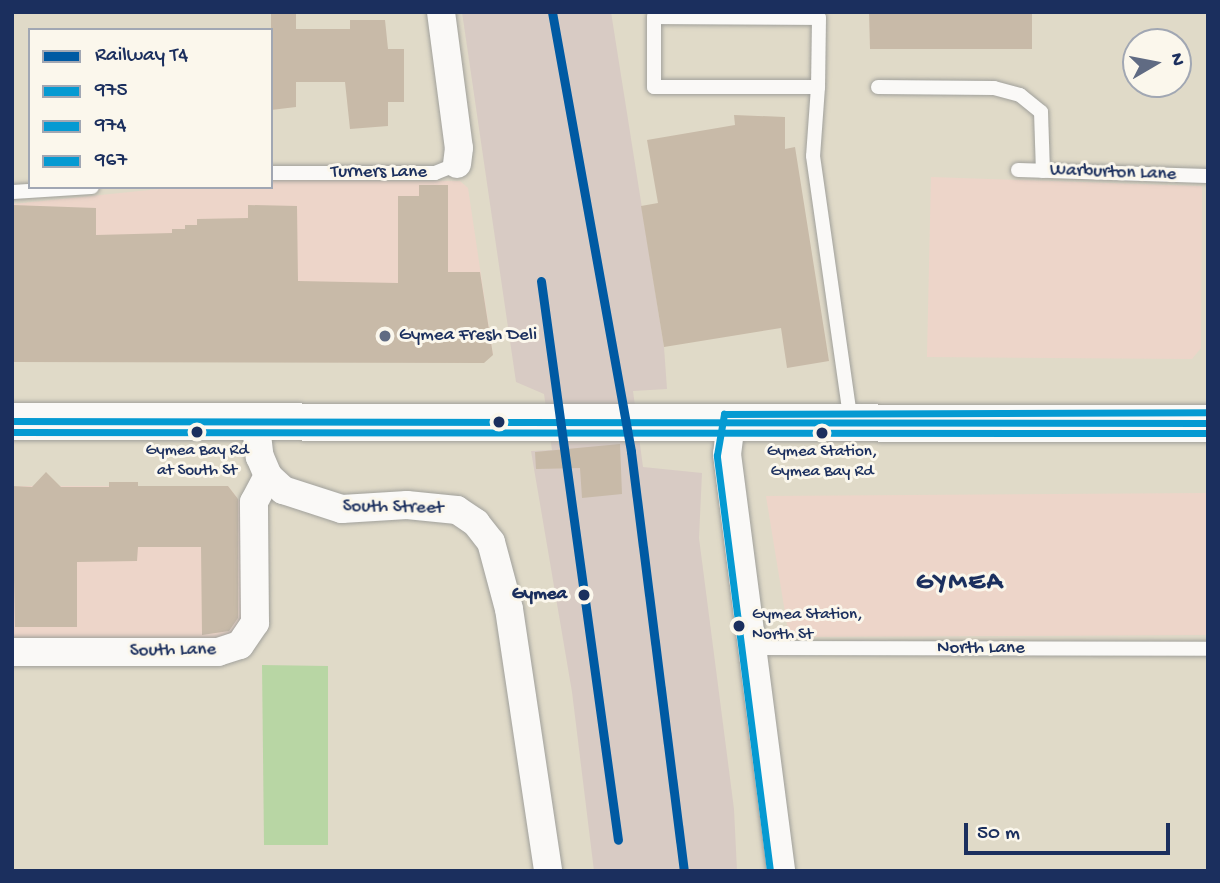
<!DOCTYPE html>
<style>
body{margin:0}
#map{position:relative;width:1220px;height:883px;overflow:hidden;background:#e0dac8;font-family:"Gochi Hand",sans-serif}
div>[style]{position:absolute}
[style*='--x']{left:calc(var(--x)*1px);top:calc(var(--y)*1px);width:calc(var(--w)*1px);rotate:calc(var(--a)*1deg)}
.built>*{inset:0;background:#edd5c9}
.industrial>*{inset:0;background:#d8cbc4}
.green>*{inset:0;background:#b8d6a4}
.building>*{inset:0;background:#c8baa8}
.roads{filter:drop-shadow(0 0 2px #a0a09b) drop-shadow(0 0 2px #a0a09b)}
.service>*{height:14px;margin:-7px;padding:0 7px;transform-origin:7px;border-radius:7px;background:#faf9f7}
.minor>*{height:28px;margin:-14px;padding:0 14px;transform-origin:14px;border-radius:14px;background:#faf9f7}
.tertiary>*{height:37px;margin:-18.5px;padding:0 18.5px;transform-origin:18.5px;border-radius:18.5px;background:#faf9f7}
.bus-1>*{height:7px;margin:-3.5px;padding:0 3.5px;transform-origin:3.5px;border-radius:3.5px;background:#059ad2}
.bus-2>*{height:7px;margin:-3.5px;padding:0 3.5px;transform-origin:3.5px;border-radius:3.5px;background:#059ad2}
.bus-3>*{height:7px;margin:-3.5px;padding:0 3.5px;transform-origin:3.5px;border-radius:3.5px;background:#059ad2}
.rail-1>*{height:9px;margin:-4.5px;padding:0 4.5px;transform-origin:4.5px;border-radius:4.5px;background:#005aa3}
.dots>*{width:19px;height:19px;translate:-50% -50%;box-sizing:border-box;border:4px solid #fbf7ec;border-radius:50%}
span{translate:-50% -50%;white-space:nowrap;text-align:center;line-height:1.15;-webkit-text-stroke:6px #fbf7ec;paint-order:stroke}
.bus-label{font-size:17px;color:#1b2f5e}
.left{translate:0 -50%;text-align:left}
.street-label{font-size:19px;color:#1b2f5e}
.poi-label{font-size:19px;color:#1b2f5e}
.stop-label{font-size:19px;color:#1b2f5e;font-weight:700}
.right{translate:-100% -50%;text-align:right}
.district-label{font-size:26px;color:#1b2f5e;font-weight:700;letter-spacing:2px}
.frame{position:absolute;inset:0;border:14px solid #1b2f5e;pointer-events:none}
.legend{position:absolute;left:28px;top:28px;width:245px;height:161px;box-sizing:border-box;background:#fbf7ec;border:2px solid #a1a7b3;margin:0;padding:9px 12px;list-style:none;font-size:21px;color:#1b2f5e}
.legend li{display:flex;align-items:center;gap:14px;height:35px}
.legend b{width:35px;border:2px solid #a1a7b3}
.north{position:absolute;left:1122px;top:28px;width:70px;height:70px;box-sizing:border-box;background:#fbf7ec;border:2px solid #a1a7b3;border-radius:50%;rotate:80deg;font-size:19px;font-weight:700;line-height:28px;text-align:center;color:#1b2f5e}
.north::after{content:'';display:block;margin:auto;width:24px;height:32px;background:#606b83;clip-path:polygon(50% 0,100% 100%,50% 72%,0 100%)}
.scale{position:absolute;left:964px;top:823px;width:206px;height:32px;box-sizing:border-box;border:4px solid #1b2f5e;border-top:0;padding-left:9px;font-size:21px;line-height:24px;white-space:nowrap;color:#1b2f5e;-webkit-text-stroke:5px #fbf7ec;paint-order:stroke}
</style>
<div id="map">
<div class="built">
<i style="clip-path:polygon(931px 177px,1202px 186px,1201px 348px,1192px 359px,927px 357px)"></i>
<i style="clip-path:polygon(271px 180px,460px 181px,468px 188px,493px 355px,12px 362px,12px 204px,179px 187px,271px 187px)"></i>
<i style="clip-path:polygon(12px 486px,228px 486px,241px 503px,242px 627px,226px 640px,12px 642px)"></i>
<i style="clip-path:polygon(1208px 493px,1208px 635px,789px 637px,766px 496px)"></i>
</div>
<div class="industrial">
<i style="clip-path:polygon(462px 12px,611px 12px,664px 347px,667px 389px,633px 391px,643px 467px,702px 473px,699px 538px,734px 809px,737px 871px,594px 871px,572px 692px,531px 451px,552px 450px,544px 394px,516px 382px)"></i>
</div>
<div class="green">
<i style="clip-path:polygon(262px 665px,328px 666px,328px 845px,264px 845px)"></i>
</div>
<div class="building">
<i style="clip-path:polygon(271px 12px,296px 12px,296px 29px,350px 29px,350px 20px,385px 20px,388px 49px,404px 49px,404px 102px,388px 102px,388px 126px,350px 129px,345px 82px,296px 82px,296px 107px,271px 110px)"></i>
<i style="clip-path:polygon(869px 12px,1032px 12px,1032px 49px,870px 49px)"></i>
<i style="clip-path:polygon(734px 115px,785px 117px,785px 149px,795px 147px,829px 361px,787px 368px,781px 328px,664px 347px,641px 206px,658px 203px,647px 140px,735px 125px)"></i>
<i style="clip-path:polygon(419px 185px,448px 185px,448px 272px,480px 272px,493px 355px,484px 363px,12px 362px,12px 205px,96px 208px,96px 235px,172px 233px,172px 229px,185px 229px,185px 225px,197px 225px,197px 219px,248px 218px,248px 205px,297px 206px,298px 281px,398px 283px,398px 196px,419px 196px)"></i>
<i style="clip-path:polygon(620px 444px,622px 494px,582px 498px,580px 468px,536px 469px,535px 452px)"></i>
<i style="clip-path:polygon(46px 472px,61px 487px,109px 487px,109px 482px,138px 482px,138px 486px,228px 486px,238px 499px,238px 618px,229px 631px,202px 635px,201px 547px,138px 547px,137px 561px,77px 562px,77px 627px,15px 627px,12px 486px,32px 487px)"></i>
</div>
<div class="roads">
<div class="service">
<i style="--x:654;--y:17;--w:165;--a:0.3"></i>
<i style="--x:819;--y:18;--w:69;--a:90.8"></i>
<i style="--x:818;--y:87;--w:164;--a:180"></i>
<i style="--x:654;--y:87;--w:70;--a:-90"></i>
<i style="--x:818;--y:87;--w:69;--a:94.1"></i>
<i style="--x:813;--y:156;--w:269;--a:81.9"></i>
<i style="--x:878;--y:87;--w:116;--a:0.5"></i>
<i style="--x:994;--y:88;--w:27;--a:15"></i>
<i style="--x:1020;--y:95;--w:27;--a:39"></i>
<i style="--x:1041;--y:112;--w:59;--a:88.1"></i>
<i style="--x:1018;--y:170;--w:190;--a:1.8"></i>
<i style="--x:271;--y:173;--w:164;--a:0"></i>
<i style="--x:435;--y:173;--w:24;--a:-22"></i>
<i style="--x:12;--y:192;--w:80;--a:-3.6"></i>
<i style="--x:754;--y:648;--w:454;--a:0.1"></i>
</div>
<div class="minor">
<i style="--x:441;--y:12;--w:137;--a:82.5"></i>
<i style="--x:459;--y:148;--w:16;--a:97"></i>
<i style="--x:255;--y:419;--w:38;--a:83"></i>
<i style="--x:260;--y:457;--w:21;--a:67"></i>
<i style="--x:268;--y:476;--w:21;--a:43"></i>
<i style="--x:283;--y:490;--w:62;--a:17.9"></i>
<i style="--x:342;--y:509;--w:65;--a:-3.5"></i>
<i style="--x:407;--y:505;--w:50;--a:5.7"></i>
<i style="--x:457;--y:510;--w:23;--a:34"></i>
<i style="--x:476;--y:523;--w:24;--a:52"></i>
<i style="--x:491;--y:542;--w:69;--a:75"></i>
<i style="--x:509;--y:609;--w:265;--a:81.5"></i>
<i style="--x:731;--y:422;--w:32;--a:97"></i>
<i style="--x:727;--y:454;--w:420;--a:82.6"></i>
<i style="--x:12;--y:652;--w:206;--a:0"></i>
<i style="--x:218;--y:652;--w:23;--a:-18"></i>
<i style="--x:240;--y:645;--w:27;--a:-56"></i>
<i style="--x:255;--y:623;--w:121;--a:-90.5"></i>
<i style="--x:254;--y:502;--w:30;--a:-62"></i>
</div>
<div class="tertiary">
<i style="--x:12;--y:421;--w:1196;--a:0.1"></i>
</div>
</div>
<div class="bus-1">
<i style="--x:12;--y:421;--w:1196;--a:0.1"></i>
</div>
<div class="bus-2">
<i style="--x:12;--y:432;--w:1196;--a:0.05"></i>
</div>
<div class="bus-3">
<i style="--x:770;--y:871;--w:419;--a:-97.3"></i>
<i style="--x:717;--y:455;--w:42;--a:-80.3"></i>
<i style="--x:724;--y:414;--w:484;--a:-0.2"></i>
</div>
<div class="rail-1">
<i style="--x:552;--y:12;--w:447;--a:79.8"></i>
<i style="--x:631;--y:452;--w:422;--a:82.8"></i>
<i style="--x:541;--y:281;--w:564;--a:82.16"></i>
</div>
<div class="dots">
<i style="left:385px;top:336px;background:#606b83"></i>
<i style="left:499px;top:422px;background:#1b2f5e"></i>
<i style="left:197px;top:432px;background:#1b2f5e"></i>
<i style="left:822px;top:433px;background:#1b2f5e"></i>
<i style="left:584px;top:595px;background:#1b2f5e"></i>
<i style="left:739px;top:626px;background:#1b2f5e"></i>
</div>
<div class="bus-label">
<span style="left:197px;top:462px">Gymea Bay Rd<br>at South St</span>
<span style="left:822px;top:463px">Gymea Station,<br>Gymea Bay Rd</span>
<span class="left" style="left:752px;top:626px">Gymea Station,<br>North St</span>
</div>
<div class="street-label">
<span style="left:379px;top:173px">Turners Lane</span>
<span style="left:1113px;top:173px;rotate:2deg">Warburton Lane</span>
<span style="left:393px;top:508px;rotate:1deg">South Street</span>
<span style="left:981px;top:649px">North Lane</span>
<span style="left:173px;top:651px;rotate:-1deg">South Lane</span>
</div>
<div class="poi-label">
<span class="left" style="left:399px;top:336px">Gymea Fresh Deli</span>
</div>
<div class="stop-label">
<span class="right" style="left:567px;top:595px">Gymea</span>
</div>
<div class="district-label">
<span style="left:960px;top:584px">GYMEA</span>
</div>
<div class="frame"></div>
<ul class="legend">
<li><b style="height:9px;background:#005aa3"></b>Railway T4</li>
<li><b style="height:9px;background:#059ad2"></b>975</li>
<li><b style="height:9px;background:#059ad2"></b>974</li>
<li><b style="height:9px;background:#059ad2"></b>967</li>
</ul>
<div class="north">N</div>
<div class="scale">50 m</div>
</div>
